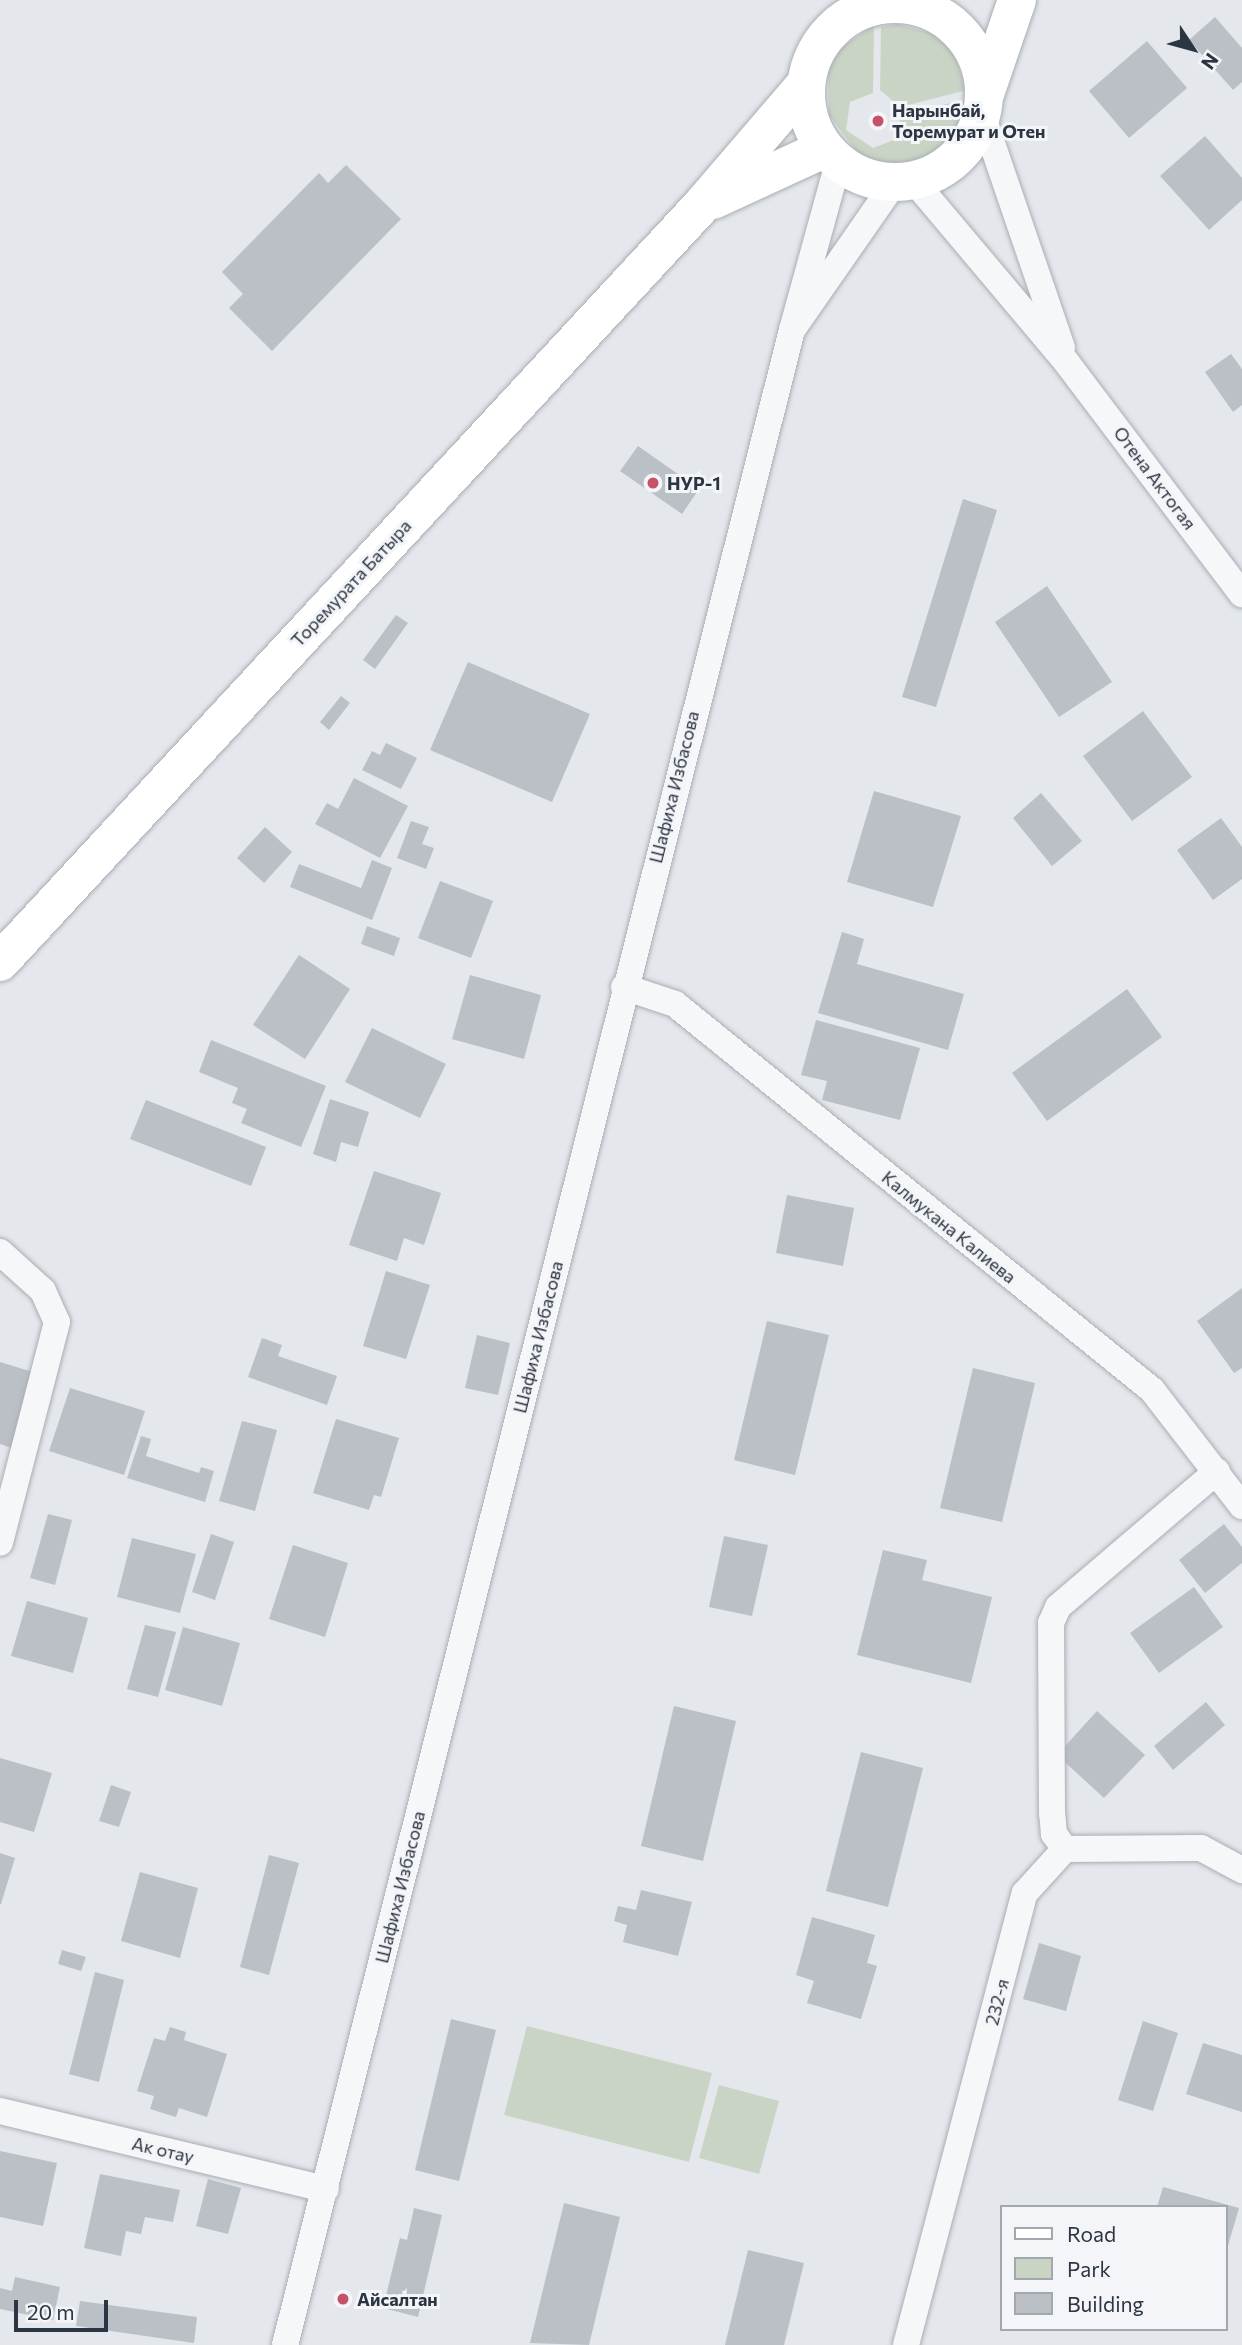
<!DOCTYPE html>
<meta charset="utf-8">
<style>
body{margin:0}
#map{position:relative;width:1242px;height:2345px;overflow:hidden;background:#e4e7eb;font-family:Commissioner,sans-serif}
div>[style]{position:absolute}
[style*='--x']{left:calc(var(--x)*1px);top:calc(var(--y)*1px);width:calc(var(--w)*1px);rotate:calc(var(--a)*1deg)}
.green>*{inset:0;background:#cad4c5}
.building>*{inset:0;background:#bbc0c7}
.roads{filter:drop-shadow(0 0 2px #a9aeb5) drop-shadow(0 0 2px #a9aeb5)}
.street>*{height:26px;margin:-13px;padding:0 13px;transform-origin:13px;border-radius:13px;background:#f6f7f9}
.secondary>*{height:38px;margin:-19px;padding:0 19px;transform-origin:19px;border-radius:19px;background:#fff}
.secondary>.ring{margin:-19px;padding:0;box-sizing:content-box;background:none;border:38px solid #fff;border-radius:50%}
.dots>*{width:19px;height:19px;translate:-50% -50%;box-sizing:border-box;border:4px solid #f3f5f8;border-radius:50%}
span{translate:-50% -50%;white-space:nowrap;text-align:center;line-height:1.15;-webkit-text-stroke:6px #f3f5f8;paint-order:stroke}
.poi-label{font-size:18px;color:#2c3542;font-weight:700}
.left{translate:0 -50%;text-align:left}
.street-label{font-size:18px;color:#2c3542}
.legend{position:absolute;left:1000px;top:2205px;width:228px;height:126px;box-sizing:border-box;background:#f3f5f8;border:2px solid #a3a8af;margin:0;padding:9px 12px;list-style:none;font-size:21px;color:#2c3542}
.legend li{display:flex;align-items:center;gap:14px;height:35px}
.legend b{width:35px;border:2px solid #a3a8af}
.north{position:absolute;left:1158px;top:14px;width:70px;height:70px;-webkit-text-stroke:5px #f3f5f8;paint-order:stroke;rotate:126deg;font-size:19px;font-weight:700;line-height:28px;text-align:center;color:#2c3542}
.north::after{content:'';display:block;margin:auto;width:24px;height:32px;background:#2c3542;clip-path:polygon(50% 0,100% 100%,50% 72%,0 100%)}
.scale{position:absolute;left:14px;top:2300px;width:94px;height:32px;box-sizing:border-box;border:4px solid #2c3542;border-top:0;padding-left:9px;font-size:21px;line-height:24px;white-space:nowrap;color:#2c3542;-webkit-text-stroke:5px #f3f5f8;paint-order:stroke}
</style>
<div id="map">
<div class="green">
<i style="clip-path:polygon(898px 24px,938px 35px,953px 52px,967px 90px,900px 107px,880px 90px,881px 27px)"></i>
<i style="clip-path:polygon(874px 25px,873px 93px,850px 102px,846px 130px,873px 148px,899px 138px,900px 115px,967px 99px,961px 125px,946px 144px,925px 158px,901px 164px,878px 161px,857px 152px,829px 115px,828px 69px,839px 49px)"></i>
<i style="clip-path:polygon(527px 2026px,712px 2073px,689px 2162px,504px 2115px)"></i>
<i style="clip-path:polygon(719px 2085px,779px 2101px,759px 2174px,699px 2158px)"></i>
</div>
<div class="building">
<i style="clip-path:polygon(1215px 17px,1242px 48px,1242px 82px,1233px 90px,1189px 40px)"></i>
<i style="clip-path:polygon(1147px 41px,1187px 88px,1129px 138px,1089px 91px)"></i>
<i style="clip-path:polygon(1205px 136px,1242px 178px,1242px 200px,1209px 230px,1160px 176px)"></i>
<i style="clip-path:polygon(346px 165px,401px 219px,272px 351px,229px 308px,243px 294px,222px 272px,319px 173px,328px 183px)"></i>
<i style="clip-path:polygon(1231px 354px,1242px 369px,1242px 405px,1233px 412px,1205px 372px)"></i>
<i style="clip-path:polygon(638px 446px,699px 489px,682px 514px,620px 471px)"></i>
<i style="clip-path:polygon(963px 499px,997px 510px,936px 707px,902px 697px)"></i>
<i style="clip-path:polygon(1047px 586px,1112px 682px,1059px 717px,995px 622px)"></i>
<i style="clip-path:polygon(396px 615px,408px 623px,375px 669px,363px 660px)"></i>
<i style="clip-path:polygon(468px 662px,590px 714px,552px 802px,430px 750px)"></i>
<i style="clip-path:polygon(341px 696px,350px 703px,329px 730px,320px 722px)"></i>
<i style="clip-path:polygon(1143px 711px,1192px 777px,1132px 821px,1083px 756px)"></i>
<i style="clip-path:polygon(386px 743px,417px 758px,401px 789px,362px 770px,372px 751px,380px 755px)"></i>
<i style="clip-path:polygon(354px 778px,408px 806px,380px 858px,315px 824px,327px 803px,338px 809px)"></i>
<i style="clip-path:polygon(874px 791px,961px 816px,933px 907px,847px 882px)"></i>
<i style="clip-path:polygon(1041px 793px,1082px 841px,1052px 866px,1013px 818px)"></i>
<i style="clip-path:polygon(1221px 818px,1242px 847px,1242px 879px,1213px 900px,1177px 850px)"></i>
<i style="clip-path:polygon(411px 821px,429px 827px,422px 844px,434px 848px,426px 869px,397px 858px)"></i>
<i style="clip-path:polygon(265px 827px,292px 852px,264px 883px,237px 858px)"></i>
<i style="clip-path:polygon(372px 860px,392px 868px,372px 920px,290px 887px,299px 864px,361px 888px)"></i>
<i style="clip-path:polygon(440px 881px,493px 901px,471px 958px,418px 938px)"></i>
<i style="clip-path:polygon(367px 926px,400px 938px,394px 956px,361px 944px)"></i>
<i style="clip-path:polygon(842px 932px,864px 939px,857px 964px,964px 994px,948px 1050px,818px 1013px)"></i>
<i style="clip-path:polygon(299px 955px,350px 989px,305px 1059px,253px 1025px)"></i>
<i style="clip-path:polygon(470px 975px,541px 995px,524px 1059px,452px 1039px)"></i>
<i style="clip-path:polygon(1127px 989px,1162px 1037px,1047px 1121px,1012px 1073px)"></i>
<i style="clip-path:polygon(816px 1020px,920px 1048px,900px 1120px,822px 1100px,827px 1081px,801px 1075px)"></i>
<i style="clip-path:polygon(372px 1028px,446px 1064px,420px 1118px,345px 1082px)"></i>
<i style="clip-path:polygon(211px 1040px,326px 1086px,301px 1147px,241px 1123px,247px 1109px,232px 1103px,238px 1088px,199px 1072px)"></i>
<i style="clip-path:polygon(330px 1099px,369px 1112px,358px 1147px,341px 1142px,336px 1162px,313px 1154px)"></i>
<i style="clip-path:polygon(146px 1100px,266px 1147px,251px 1186px,130px 1139px)"></i>
<i style="clip-path:polygon(374px 1171px,441px 1193px,424px 1245px,404px 1238px,397px 1261px,349px 1245px)"></i>
<i style="clip-path:polygon(787px 1195px,854px 1208px,843px 1266px,776px 1253px)"></i>
<i style="clip-path:polygon(386px 1271px,430px 1285px,406px 1359px,363px 1346px)"></i>
<i style="clip-path:polygon(1242px 1288px,1242px 1368px,1234px 1373px,1197px 1321px)"></i>
<i style="clip-path:polygon(767px 1321px,829px 1335px,795px 1475px,734px 1460px)"></i>
<i style="clip-path:polygon(477px 1335px,510px 1343px,498px 1395px,465px 1388px)"></i>
<i style="clip-path:polygon(262px 1338px,282px 1345px,278px 1356px,337px 1376px,327px 1405px,248px 1377px)"></i>
<i style="clip-path:polygon(0 1362px,36px 1373px,12px 1448px,0 1444px)"></i>
<i style="clip-path:polygon(973px 1368px,1035px 1383px,1002px 1522px,940px 1508px)"></i>
<i style="clip-path:polygon(70px 1388px,145px 1411px,124px 1475px,49px 1451px)"></i>
<i style="clip-path:polygon(336px 1419px,399px 1438px,381px 1497px,374px 1495px,369px 1510px,313px 1493px)"></i>
<i style="clip-path:polygon(242px 1421px,277px 1430px,255px 1511px,219px 1501px)"></i>
<i style="clip-path:polygon(141px 1436px,151px 1439px,146px 1456px,199px 1473px,201px 1467px,214px 1471px,205px 1502px,127px 1478px)"></i>
<i style="clip-path:polygon(48px 1514px,72px 1520px,55px 1585px,30px 1578px)"></i>
<i style="clip-path:polygon(1224px 1524px,1242px 1547px,1242px 1563px,1205px 1593px,1179px 1560px)"></i>
<i style="clip-path:polygon(211px 1534px,234px 1542px,215px 1600px,192px 1592px)"></i>
<i style="clip-path:polygon(724px 1536px,768px 1545px,752px 1616px,709px 1607px)"></i>
<i style="clip-path:polygon(132px 1538px,196px 1554px,180px 1613px,117px 1597px)"></i>
<i style="clip-path:polygon(293px 1545px,348px 1563px,325px 1637px,269px 1619px)"></i>
<i style="clip-path:polygon(883px 1550px,927px 1560px,922px 1580px,992px 1597px,971px 1683px,857px 1655px)"></i>
<i style="clip-path:polygon(1194px 1587px,1223px 1627px,1159px 1673px,1130px 1633px)"></i>
<i style="clip-path:polygon(27px 1601px,88px 1618px,73px 1673px,11px 1656px)"></i>
<i style="clip-path:polygon(145px 1625px,176px 1632px,158px 1697px,127px 1689px)"></i>
<i style="clip-path:polygon(183px 1627px,240px 1643px,222px 1706px,165px 1690px)"></i>
<i style="clip-path:polygon(1206px 1702px,1225px 1725px,1173px 1770px,1154px 1746px)"></i>
<i style="clip-path:polygon(674px 1706px,736px 1721px,703px 1861px,641px 1846px)"></i>
<i style="clip-path:polygon(1097px 1711px,1145px 1755px,1104px 1798px,1057px 1755px)"></i>
<i style="clip-path:polygon(861px 1752px,923px 1768px,888px 1907px,826px 1891px)"></i>
<i style="clip-path:polygon(0 1758px,52px 1773px,34px 1832px,0 1822px)"></i>
<i style="clip-path:polygon(111px 1785px,131px 1792px,119px 1827px,99px 1821px)"></i>
<i style="clip-path:polygon(0 1853px,15px 1858px,1px 1904px,0 1904px)"></i>
<i style="clip-path:polygon(269px 1855px,299px 1863px,269px 1975px,240px 1967px)"></i>
<i style="clip-path:polygon(140px 1872px,198px 1888px,180px 1958px,121px 1941px)"></i>
<i style="clip-path:polygon(641px 1890px,692px 1902px,678px 1956px,623px 1942px,627px 1925px,614px 1921px,618px 1906px,636px 1910px)"></i>
<i style="clip-path:polygon(812px 1917px,875px 1935px,867px 1963px,877px 1966px,861px 2019px,807px 2003px,814px 1981px,796px 1975px)"></i>
<i style="clip-path:polygon(1039px 1943px,1081px 1956px,1066px 2011px,1023px 1999px)"></i>
<i style="clip-path:polygon(62px 1950px,86px 1957px,81px 1971px,58px 1964px)"></i>
<i style="clip-path:polygon(95px 1972px,124px 1980px,99px 2082px,69px 2074px)"></i>
<i style="clip-path:polygon(451px 2019px,496px 2030px,459px 2181px,415px 2170px)"></i>
<i style="clip-path:polygon(1143px 2021px,1178px 2033px,1153px 2111px,1118px 2100px)"></i>
<i style="clip-path:polygon(170px 2027px,186px 2032px,184px 2040px,227px 2054px,207px 2117px,179px 2108px,176px 2117px,150px 2109px,154px 2096px,137px 2091px,154px 2038px,165px 2041px)"></i>
<i style="clip-path:polygon(1203px 2043px,1242px 2055px,1242px 2112px,1186px 2094px)"></i>
<i style="clip-path:polygon(0 2151px,57px 2163px,43px 2226px,0 2217px)"></i>
<i style="clip-path:polygon(100px 2174px,180px 2190px,173px 2222px,145px 2217px,141px 2234px,126px 2231px,121px 2256px,84px 2248px)"></i>
<i style="clip-path:polygon(208px 2179px,241px 2188px,228px 2234px,196px 2226px)"></i>
<i style="clip-path:polygon(1163px 2187px,1239px 2208px,1227px 2249px,1226px 2207px,1157px 2207px)"></i>
<i style="clip-path:polygon(564px 2203px,620px 2217px,589px 2345px,530px 2343px)"></i>
<i style="clip-path:polygon(414px 2208px,442px 2215px,418px 2317px,383px 2308px,400px 2238px,407px 2240px)"></i>
<i style="clip-path:polygon(748px 2250px,804px 2263px,784px 2345px,725px 2345px)"></i>
<i style="clip-path:polygon(15px 2277px,60px 2287px,53px 2320px,0 2309px,0 2288px,12px 2291px)"></i>
<i style="clip-path:polygon(80px 2301px,197px 2317px,194px 2343px,76px 2326px)"></i>
</div>
<div class="roads">
<div class="street">
<i style="--x:982;--y:114;--w:247;--a:71.1"></i>
<i style="--x:838;--y:163;--w:173;--a:105.4"></i>
<i style="--x:792;--y:330;--w:179;--a:-55.2"></i>
<i style="--x:914;--y:181;--w:238;--a:49.9"></i>
<i style="--x:1067;--y:363;--w:290;--a:52.9"></i>
<i style="--x:624;--y:987;--w:54;--a:18.4"></i>
<i style="--x:675;--y:1004;--w:614;--a:38.98"></i>
<i style="--x:1152;--y:1390;--w:147;--a:52.2"></i>
<i style="--x:0;--y:1252;--w:58;--a:42.2"></i>
<i style="--x:43;--y:1291;--w:34;--a:66"></i>
<i style="--x:57;--y:1322;--w:228;--a:104.5"></i>
<i style="--x:1065;--y:1849;--w:19;--a:-126"></i>
<i style="--x:1054;--y:1834;--w:21;--a:-95"></i>
<i style="--x:1052;--y:1813;--w:190;--a:-90.3"></i>
<i style="--x:1051;--y:1623;--w:17;--a:-66"></i>
<i style="--x:1058;--y:1607;--w:209;--a:-40.5"></i>
<i style="--x:0;--y:2111;--w:335;--a:13.5"></i>
<i style="--x:285;--y:2345;--w:2078;--a:-75.88"></i>
<i style="--x:906;--y:2345;--w:467;--a:-75.3"></i>
<i style="--x:1025;--y:1893;--w:59;--a:-47.7"></i>
<i style="--x:1065;--y:1849;--w:136;--a:-0.4"></i>
<i style="--x:1201;--y:1848;--w:47;--a:28.2"></i>
</div>
<div class="secondary">
<i class="ring" style="left:806px;top:4px;width:140px;height:140px"></i>
<i style="--x:985;--y:94;--w:99;--a:-71.2"></i>
<i style="--x:713;--y:200;--w:122;--a:-24.7"></i>
<i style="--x:0;--y:962;--w:1032;--a:-47.16"></i>
<i style="--x:702;--y:205;--w:158;--a:-49.4"></i>
</div>
</div>
<div class="dots">
<i style="left:878px;top:121px;background:#c75268"></i>
<i style="left:653px;top:483px;background:#c75268"></i>
<i style="left:343px;top:2299px;background:#c75268"></i>
</div>
<div class="poi-label">
<span class="left" style="left:892px;top:121px">Нарынбай,<br>Торемурат и Отен</span>
<span class="left" style="left:667px;top:483px">НУР-1</span>
<span class="left" style="left:357px;top:2299px">Айсалтан</span>
</div>
<div class="street-label">
<span style="left:1155px;top:478px;rotate:53deg">Отена Актогая</span>
<span style="left:351px;top:583px;rotate:-47deg">Торемурата Батыра</span>
<span style="left:674px;top:787px;rotate:-76deg">Шафиха Избасова</span>
<span style="left:949px;top:1227px;rotate:39deg">Калмукана Калиева</span>
<span style="left:538px;top:1337px;rotate:-76deg">Шафиха Избасова</span>
<span style="left:400px;top:1887px;rotate:-76deg">Шафиха Избасова</span>
<span style="left:997px;top:2002px;rotate:-76deg">232-я</span>
<span style="left:163px;top:2150px;rotate:13deg">Ак отау</span>
</div>
<ul class="legend">
<li><b style="height:9px;background:#fff"></b>Road</li>
<li><b style="height:19px;background:#cad4c5"></b>Park</li>
<li><b style="height:19px;background:#bbc0c7"></b>Building</li>
</ul>
<div class="north">N</div>
<div class="scale">20 m</div>
</div>
